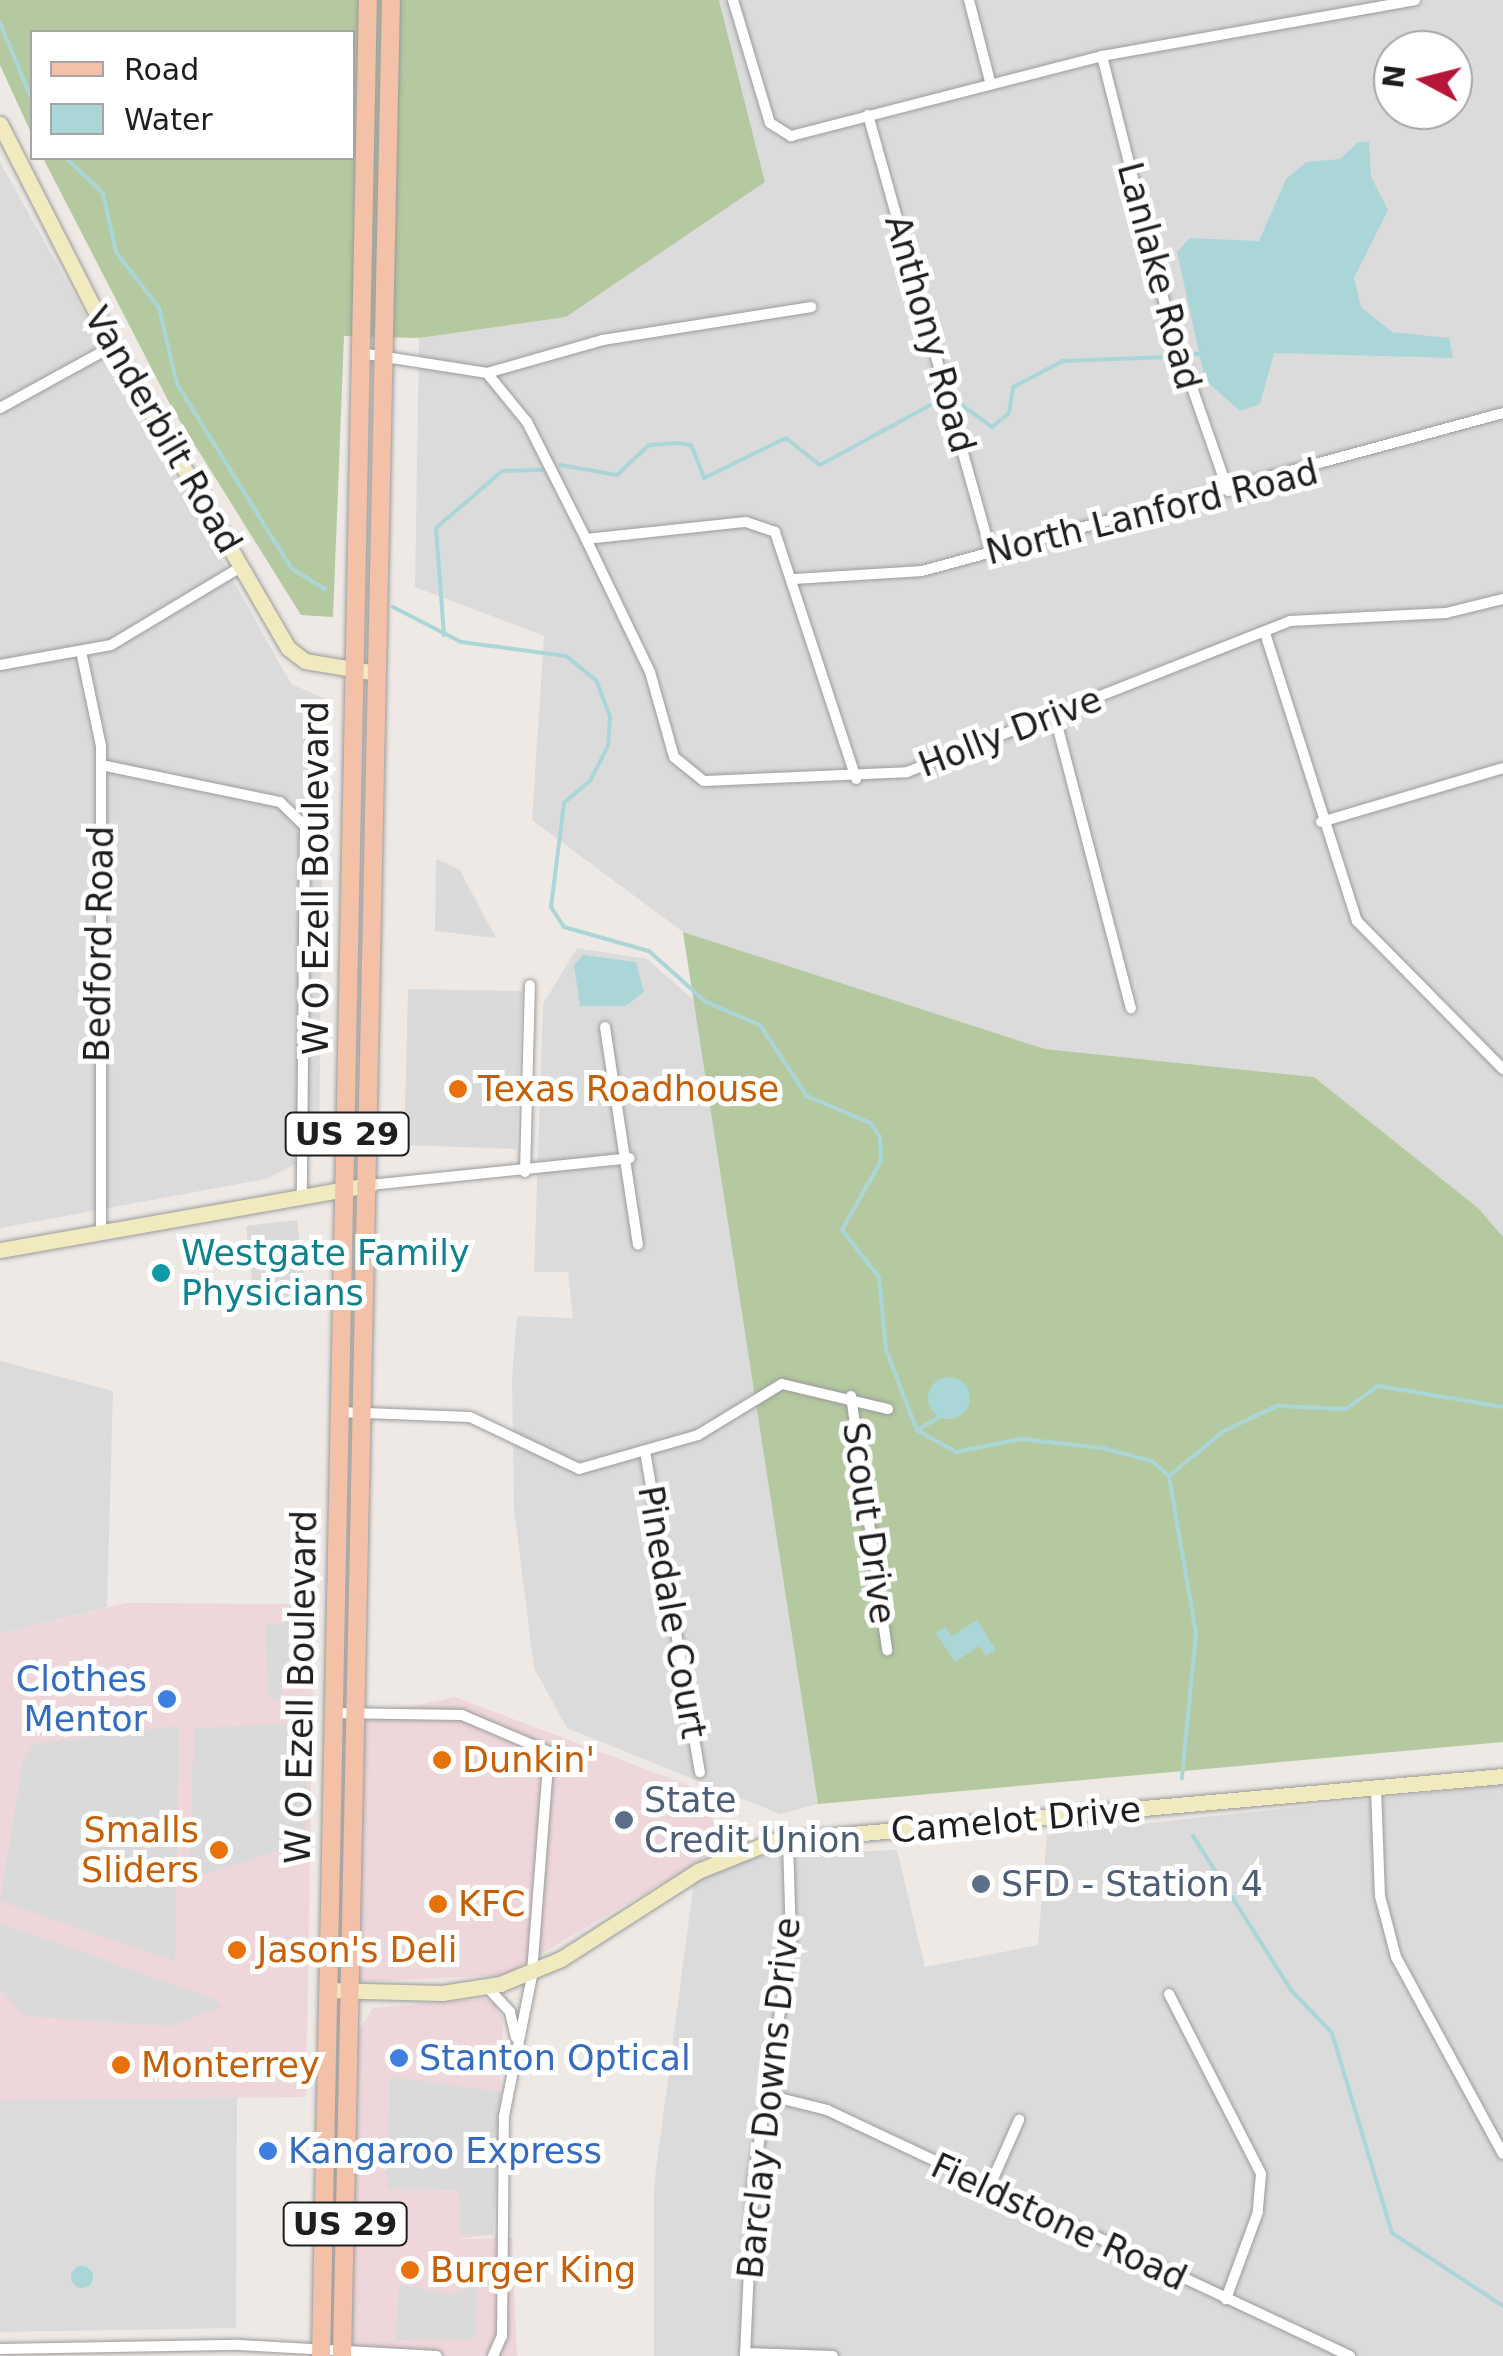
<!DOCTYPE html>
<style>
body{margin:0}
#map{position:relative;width:1503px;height:2356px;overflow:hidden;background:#eee9e5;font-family:"DejaVu Sans",sans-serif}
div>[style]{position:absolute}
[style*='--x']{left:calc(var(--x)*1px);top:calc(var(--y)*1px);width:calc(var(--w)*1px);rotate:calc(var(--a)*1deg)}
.residential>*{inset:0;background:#dcdbdc}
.commercial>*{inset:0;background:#edd7da}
.forest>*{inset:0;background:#b4c99f}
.parking>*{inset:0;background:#dadada}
.water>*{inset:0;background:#abd6d7}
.round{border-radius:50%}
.stream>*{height:4px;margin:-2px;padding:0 2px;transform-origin:2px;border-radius:2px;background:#abd6d7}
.roads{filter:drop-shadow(0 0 2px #9b9b9b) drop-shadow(0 0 2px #9b9b9b)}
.street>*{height:10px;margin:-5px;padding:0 5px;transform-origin:5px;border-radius:5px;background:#fff}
.secondary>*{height:15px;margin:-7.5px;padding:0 7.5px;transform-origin:7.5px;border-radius:7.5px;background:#f2eabf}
.primary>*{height:18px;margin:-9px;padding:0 9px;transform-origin:9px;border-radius:9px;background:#f2c1a7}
.dots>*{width:28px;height:28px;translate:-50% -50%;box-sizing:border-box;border:5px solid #fff;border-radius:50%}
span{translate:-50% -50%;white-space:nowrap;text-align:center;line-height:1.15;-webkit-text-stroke:10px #fff;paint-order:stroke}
.shield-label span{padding:2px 8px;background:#fff;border:2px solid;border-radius:8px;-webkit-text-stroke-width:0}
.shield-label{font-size:32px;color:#1e1e1e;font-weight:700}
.street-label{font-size:35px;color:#1e1e1e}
.food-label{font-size:35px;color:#c56008}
.left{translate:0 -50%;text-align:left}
.right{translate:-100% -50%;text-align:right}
.culture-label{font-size:35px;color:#0d838f}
.shop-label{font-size:35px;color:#366cbe}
.service-label{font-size:35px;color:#4e5e75}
.legend{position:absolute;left:30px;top:30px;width:325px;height:130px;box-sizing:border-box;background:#fff;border:2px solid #a5a5a5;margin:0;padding:12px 18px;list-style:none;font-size:30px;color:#1e1e1e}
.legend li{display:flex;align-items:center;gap:20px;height:50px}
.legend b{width:50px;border:2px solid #a5a5a5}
.north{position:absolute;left:1373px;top:30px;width:100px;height:100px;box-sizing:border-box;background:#fff;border:2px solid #a5a5a5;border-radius:50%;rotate:277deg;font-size:28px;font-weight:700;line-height:40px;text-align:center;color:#1e1e1e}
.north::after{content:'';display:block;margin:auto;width:35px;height:45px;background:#b61639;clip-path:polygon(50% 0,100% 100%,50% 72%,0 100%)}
</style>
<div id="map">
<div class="residential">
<i style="clip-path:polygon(evenodd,719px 0,1503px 0,1503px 1258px,1314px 1077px,1045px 1049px,683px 932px,532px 820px,544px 636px,415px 587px,419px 338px,566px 317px,765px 182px,719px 0,1393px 50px,1453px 50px,1453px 110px,1393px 110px,1393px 50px)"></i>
<i style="clip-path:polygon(0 162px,291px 684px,324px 698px,319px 1152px,266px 1179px,0 1228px)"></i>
<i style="clip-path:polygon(577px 948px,647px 959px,694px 1000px,818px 1804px,780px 1814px,567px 1728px,534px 1668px,514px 1509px,512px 1378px,517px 1316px,573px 1318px,568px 1272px,534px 1272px,543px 1004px)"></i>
<i style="clip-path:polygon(0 1361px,113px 1391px,107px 1607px,0 1634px)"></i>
<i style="clip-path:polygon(1503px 1785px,1503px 2356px,654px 2356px,654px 2185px,695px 1873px,767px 1855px,897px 1850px,925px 1967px,1038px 1945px,1047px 1834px)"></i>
<i style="clip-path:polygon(237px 2095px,236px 2328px,0 2332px,0 2100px)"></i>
</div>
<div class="commercial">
<i style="clip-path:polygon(125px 1603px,314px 1604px,306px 2097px,0 2100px,0 1634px)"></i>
<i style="clip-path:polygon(455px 1697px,698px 1789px,725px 1846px,505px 1975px,357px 1982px,362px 1718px)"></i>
<i style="clip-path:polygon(494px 1998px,503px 2021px,493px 2235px,454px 2239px,512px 2238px,517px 2356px,350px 2356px,355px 2036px,373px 2008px)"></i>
</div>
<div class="forest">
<i style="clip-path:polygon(0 0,719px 0,765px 182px,566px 317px,419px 338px,344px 336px,333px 617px,301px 615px,173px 410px,43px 158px,352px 158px,352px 32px,32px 32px,32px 135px,0 65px)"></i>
<i style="clip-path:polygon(683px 932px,1045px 1049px,1314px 1077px,1478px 1208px,1503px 1237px,1503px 1742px,818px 1804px)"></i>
</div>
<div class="parking">
<i style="clip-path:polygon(436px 859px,459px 869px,496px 938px,435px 931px)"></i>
<i style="clip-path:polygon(408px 989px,522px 991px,516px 1149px,404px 1145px)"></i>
<i style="clip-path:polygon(297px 1220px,307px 1303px,255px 1310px,246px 1226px)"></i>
<i style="clip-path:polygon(288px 1606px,299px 1606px,299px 1672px,283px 1673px,282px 1699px,268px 1698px,265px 1625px,286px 1623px)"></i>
<i style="clip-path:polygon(306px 1723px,306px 1842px,189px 1880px,194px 1728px)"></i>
<i style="clip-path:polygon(179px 1726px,175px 1961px,0 1901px,23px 1759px,34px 1744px)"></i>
<i style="clip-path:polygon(0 1923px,214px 1999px,221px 2007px,171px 2026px,25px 2016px,0 1988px)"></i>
<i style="clip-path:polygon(390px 2077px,501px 2092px,493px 2235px,460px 2235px,459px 2190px,387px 2189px)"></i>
<i style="clip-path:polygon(399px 2284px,451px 2295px,477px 2285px,475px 2339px,396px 2340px)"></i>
</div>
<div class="water">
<i style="clip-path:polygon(1358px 142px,1369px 142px,1371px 177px,1388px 210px,1354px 278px,1361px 307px,1392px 332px,1449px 338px,1453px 358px,1274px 353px,1260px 404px,1240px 411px,1205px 380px,1177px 252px,1190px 238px,1259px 241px,1286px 179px,1306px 162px,1340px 159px)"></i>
<i style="clip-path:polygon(583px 955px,636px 962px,644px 992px,626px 1006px,580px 1006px,574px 965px)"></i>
<i class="round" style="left:928px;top:1377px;width:42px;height:42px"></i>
<i style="clip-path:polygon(977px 1620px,996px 1650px,986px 1656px,979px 1646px,955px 1662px,936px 1633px,945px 1627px,952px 1636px)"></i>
<i class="round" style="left:71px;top:2266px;width:22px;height:22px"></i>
</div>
<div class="stream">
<i style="--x:0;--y:23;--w:83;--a:67.4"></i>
<i style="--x:66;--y:158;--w:51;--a:43.4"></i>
<i style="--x:103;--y:193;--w:60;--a:77.6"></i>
<i style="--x:116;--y:252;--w:71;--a:52.5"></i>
<i style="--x:159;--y:308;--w:78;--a:76.7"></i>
<i style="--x:177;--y:384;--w:216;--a:58.2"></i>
<i style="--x:291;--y:568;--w:40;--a:32"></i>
<i style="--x:1188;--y:355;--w:17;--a:-7"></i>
<i style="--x:955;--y:400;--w:46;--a:36.1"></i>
<i style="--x:992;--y:427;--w:22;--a:-39"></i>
<i style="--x:1009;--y:413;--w:26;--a:-81"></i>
<i style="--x:1013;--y:387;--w:56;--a:-27.5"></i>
<i style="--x:1063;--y:361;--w:106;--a:-2.2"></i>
<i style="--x:560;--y:465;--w:58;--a:10"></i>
<i style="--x:617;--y:475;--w:44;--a:-43.2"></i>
<i style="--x:649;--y:445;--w:29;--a:-4"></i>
<i style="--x:678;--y:443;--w:13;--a:9"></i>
<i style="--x:691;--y:445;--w:35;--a:68"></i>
<i style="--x:704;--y:478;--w:91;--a:-26"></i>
<i style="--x:786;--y:438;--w:43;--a:38.5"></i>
<i style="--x:820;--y:465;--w:132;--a:-28.5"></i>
<i style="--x:393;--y:607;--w:76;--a:27.2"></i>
<i style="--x:461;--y:642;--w:106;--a:7.6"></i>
<i style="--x:566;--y:656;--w:38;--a:39"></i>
<i style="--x:596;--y:680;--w:40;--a:69"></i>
<i style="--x:610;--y:717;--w:29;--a:94"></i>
<i style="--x:608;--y:746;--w:38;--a:117"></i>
<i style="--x:591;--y:780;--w:35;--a:140"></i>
<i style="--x:564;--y:803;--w:105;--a:97.1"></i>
<i style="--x:551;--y:907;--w:24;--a:57"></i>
<i style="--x:564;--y:927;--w:88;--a:15.8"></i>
<i style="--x:649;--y:951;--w:76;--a:41.8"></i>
<i style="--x:706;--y:1002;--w:59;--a:23.1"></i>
<i style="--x:760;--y:1025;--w:85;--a:56.5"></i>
<i style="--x:807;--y:1096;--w:69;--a:23.2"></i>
<i style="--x:870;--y:1123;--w:17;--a:54"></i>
<i style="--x:880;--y:1137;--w:24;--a:88"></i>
<i style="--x:881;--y:1161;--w:79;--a:119.5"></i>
<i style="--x:842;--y:1230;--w:60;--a:51.8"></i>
<i style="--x:879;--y:1277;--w:73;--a:84.5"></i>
<i style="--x:886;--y:1350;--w:86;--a:68.8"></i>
<i style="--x:917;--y:1430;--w:45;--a:29.4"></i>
<i style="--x:956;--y:1452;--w:66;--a:-11.3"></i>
<i style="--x:1021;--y:1439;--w:81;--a:6.3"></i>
<i style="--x:1102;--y:1448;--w:52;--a:14.6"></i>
<i style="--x:1152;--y:1461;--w:23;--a:41"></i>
<i style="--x:1169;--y:1476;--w:160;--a:80.3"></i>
<i style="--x:1196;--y:1634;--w:145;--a:95.6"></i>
<i style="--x:444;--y:635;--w:107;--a:-94.3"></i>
<i style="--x:436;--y:528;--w:87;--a:-40.8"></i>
<i style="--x:502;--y:471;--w:40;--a:-1.4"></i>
<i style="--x:917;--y:1430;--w:28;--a:-30"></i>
<i style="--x:1169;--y:1476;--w:71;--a:-39.3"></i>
<i style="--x:1224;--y:1431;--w:59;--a:-25.3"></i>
<i style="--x:1277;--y:1406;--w:69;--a:2.5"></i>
<i style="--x:1346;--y:1409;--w:39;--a:-36"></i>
<i style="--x:1378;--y:1386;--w:127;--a:9.5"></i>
<i style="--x:1193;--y:1836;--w:183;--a:57.5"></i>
<i style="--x:1291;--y:1990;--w:59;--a:46.4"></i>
<i style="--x:1332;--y:2033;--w:209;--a:73.3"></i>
<i style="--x:1392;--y:2233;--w:133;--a:33.3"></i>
</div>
<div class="roads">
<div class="street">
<i style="--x:733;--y:0;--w:128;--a:73.3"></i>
<i style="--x:770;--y:123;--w:25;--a:32"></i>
<i style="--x:791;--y:136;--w:321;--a:-14.4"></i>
<i style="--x:1102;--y:56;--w:318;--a:-10.1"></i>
<i style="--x:969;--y:0;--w:84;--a:75.5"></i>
<i style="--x:1102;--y:56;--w:276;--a:75.8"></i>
<i style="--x:1170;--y:324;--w:177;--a:70.8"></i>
<i style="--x:868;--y:115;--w:455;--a:74.3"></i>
<i style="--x:360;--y:353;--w:129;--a:8.9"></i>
<i style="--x:487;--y:373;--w:121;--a:-15.9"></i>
<i style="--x:603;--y:340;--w:211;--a:-9"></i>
<i style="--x:487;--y:373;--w:63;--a:50.8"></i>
<i style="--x:527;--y:422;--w:131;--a:63.2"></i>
<i style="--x:586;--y:539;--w:148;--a:64.3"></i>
<i style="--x:650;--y:672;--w:88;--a:74.2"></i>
<i style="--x:674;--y:757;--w:38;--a:39"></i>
<i style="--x:704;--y:781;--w:203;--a:-2.5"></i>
<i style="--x:907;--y:772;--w:412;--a:-21.5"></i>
<i style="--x:1290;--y:621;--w:156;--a:-2.9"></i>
<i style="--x:1446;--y:613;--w:59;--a:-13.8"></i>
<i style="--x:0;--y:408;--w:129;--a:-28.8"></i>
<i style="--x:586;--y:539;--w:161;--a:-6.1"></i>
<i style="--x:746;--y:522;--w:31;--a:19"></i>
<i style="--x:775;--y:532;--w:260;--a:71.8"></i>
<i style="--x:795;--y:579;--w:127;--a:-3.6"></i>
<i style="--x:922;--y:571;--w:602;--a:-15.21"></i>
<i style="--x:1265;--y:633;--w:302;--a:72.3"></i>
<i style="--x:1357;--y:921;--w:208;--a:45.4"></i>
<i style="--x:82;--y:656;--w:92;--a:78.1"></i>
<i style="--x:101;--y:746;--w:488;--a:90"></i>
<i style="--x:0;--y:665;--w:113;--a:-10.2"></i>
<i style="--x:111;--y:645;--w:152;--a:-31"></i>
<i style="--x:1055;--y:717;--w:301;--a:75.4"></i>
<i style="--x:101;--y:765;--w:183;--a:11.7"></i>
<i style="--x:280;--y:802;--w:35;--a:44"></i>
<i style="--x:305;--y:826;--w:369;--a:90.5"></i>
<i style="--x:1321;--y:822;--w:190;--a:-16.5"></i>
<i style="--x:605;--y:1027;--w:220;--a:81.4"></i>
<i style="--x:525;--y:1172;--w:187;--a:-88.5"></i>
<i style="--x:370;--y:1185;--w:261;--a:-5.9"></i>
<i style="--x:851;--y:1396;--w:257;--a:81.9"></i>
<i style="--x:339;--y:1412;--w:131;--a:2.2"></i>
<i style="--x:470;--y:1417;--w:121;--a:25.5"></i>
<i style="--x:579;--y:1469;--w:124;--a:-15.9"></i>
<i style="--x:698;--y:1435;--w:98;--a:-31.3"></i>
<i style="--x:782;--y:1384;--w:109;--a:13.3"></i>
<i style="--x:645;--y:1451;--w:326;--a:80.3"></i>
<i style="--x:333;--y:1713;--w:129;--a:0.9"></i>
<i style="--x:462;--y:1715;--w:95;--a:23"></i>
<i style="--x:549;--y:1752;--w:221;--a:94.4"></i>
<i style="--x:1376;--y:1788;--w:108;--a:87.9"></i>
<i style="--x:1380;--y:1896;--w:63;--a:75.3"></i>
<i style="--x:1396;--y:1957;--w:224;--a:61.5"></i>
<i style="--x:487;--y:1987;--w:34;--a:47"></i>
<i style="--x:510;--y:2012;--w:26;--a:77"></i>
<i style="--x:1169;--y:1994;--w:202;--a:62.9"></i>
<i style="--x:1261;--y:2174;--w:38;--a:95"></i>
<i style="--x:1258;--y:2212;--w:93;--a:110.2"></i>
<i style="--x:767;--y:2095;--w:62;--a:14"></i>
<i style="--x:827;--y:2110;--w:578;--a:25.19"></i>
<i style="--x:988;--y:2190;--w:77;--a:-66.1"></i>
<i style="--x:0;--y:2349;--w:239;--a:-1"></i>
<i style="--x:239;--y:2345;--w:198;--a:3.2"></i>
<i style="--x:745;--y:2353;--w:88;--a:2"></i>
<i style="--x:493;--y:2356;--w:22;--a:-66"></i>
<i style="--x:502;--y:2336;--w:220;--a:-89.5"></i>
<i style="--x:504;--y:2116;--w:148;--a:-78.7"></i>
<i style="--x:745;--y:2356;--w:176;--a:-87.4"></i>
<i style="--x:753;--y:2180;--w:241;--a:-80.9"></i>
<i style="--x:791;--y:1942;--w:103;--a:-91.7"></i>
</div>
<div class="secondary">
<i style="--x:0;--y:124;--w:249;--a:63"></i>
<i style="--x:113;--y:346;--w:349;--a:59.9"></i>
<i style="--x:288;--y:648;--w:21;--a:37"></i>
<i style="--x:305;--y:661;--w:73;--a:9.5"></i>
<i style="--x:0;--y:1250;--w:376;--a:-10"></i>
<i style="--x:327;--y:1990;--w:115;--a:1.5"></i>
<i style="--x:442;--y:1993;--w:59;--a:-8.8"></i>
<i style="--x:500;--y:1984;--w:66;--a:-22.3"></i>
<i style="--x:561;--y:1959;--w:163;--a:-32.7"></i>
<i style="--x:698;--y:1871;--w:81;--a:-21.8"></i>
<i style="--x:773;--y:1841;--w:733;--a:-5.09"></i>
</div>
<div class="primary">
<i style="--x:321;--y:2356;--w:2356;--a:-88.86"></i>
<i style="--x:342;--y:2356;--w:2357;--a:-88.81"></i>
</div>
</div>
<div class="dots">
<i style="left:458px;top:1089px;background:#e8710a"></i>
<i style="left:161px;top:1273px;background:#0f9aa8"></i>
<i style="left:167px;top:1699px;background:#3f7fe0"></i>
<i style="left:442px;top:1760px;background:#e8710a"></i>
<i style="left:624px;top:1820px;background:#5c6f8a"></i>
<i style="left:219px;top:1850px;background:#e8710a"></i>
<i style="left:981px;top:1884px;background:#5c6f8a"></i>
<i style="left:438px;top:1904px;background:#e8710a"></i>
<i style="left:237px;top:1950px;background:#e8710a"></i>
<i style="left:399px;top:2058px;background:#3f7fe0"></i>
<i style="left:121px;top:2065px;background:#e8710a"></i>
<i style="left:268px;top:2151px;background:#3f7fe0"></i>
<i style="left:410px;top:2270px;background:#e8710a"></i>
</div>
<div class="shield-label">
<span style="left:347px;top:1134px">US 29</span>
<span style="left:345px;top:2224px">US 29</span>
</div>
<div class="street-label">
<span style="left:1159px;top:276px;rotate:75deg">Lanlake Road</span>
<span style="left:930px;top:334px;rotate:74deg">Anthony Road</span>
<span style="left:163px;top:430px;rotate:60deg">Vanderbilt Road</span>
<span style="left:1152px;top:512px;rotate:-14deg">North Lanford Road</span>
<span style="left:1010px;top:732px;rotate:-21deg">Holly Drive</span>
<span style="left:316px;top:878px;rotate:-90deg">W O Ezell Boulevard</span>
<span style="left:99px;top:944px;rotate:-89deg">Bedford Road</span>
<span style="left:869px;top:1523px;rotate:82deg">Scout Drive</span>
<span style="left:672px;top:1612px;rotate:80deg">Pinedale Court</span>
<span style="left:301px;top:1687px;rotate:-89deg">W O Ezell Boulevard</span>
<span style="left:1016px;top:1820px;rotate:-5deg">Camelot Drive</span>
<span style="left:769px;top:2098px;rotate:-84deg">Barclay Downs Drive</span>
<span style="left:1059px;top:2222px;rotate:25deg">Fieldstone Road</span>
</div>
<div class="food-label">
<span class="left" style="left:478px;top:1089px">Texas Roadhouse</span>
<span class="left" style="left:462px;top:1760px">Dunkin'</span>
<span class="right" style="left:199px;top:1850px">Smalls<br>Sliders</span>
<span class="left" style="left:458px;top:1904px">KFC</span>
<span class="left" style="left:257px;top:1950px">Jason's Deli</span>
<span class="left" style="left:141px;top:2065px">Monterrey</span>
<span class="left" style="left:430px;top:2270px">Burger King</span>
</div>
<div class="culture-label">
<span class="left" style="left:181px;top:1273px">Westgate Family<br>Physicians</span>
</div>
<div class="shop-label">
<span class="right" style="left:147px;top:1699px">Clothes<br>Mentor</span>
<span class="left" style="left:419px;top:2058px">Stanton Optical</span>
<span class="left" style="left:288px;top:2151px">Kangaroo Express</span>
</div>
<div class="service-label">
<span class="left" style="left:644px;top:1820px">State<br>Credit Union</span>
<span class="left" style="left:1001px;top:1884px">SFD - Station 4</span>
</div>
<ul class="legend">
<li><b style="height:12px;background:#f2c1a7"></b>Road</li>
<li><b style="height:28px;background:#abd6d7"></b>Water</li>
</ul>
<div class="north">N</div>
</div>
